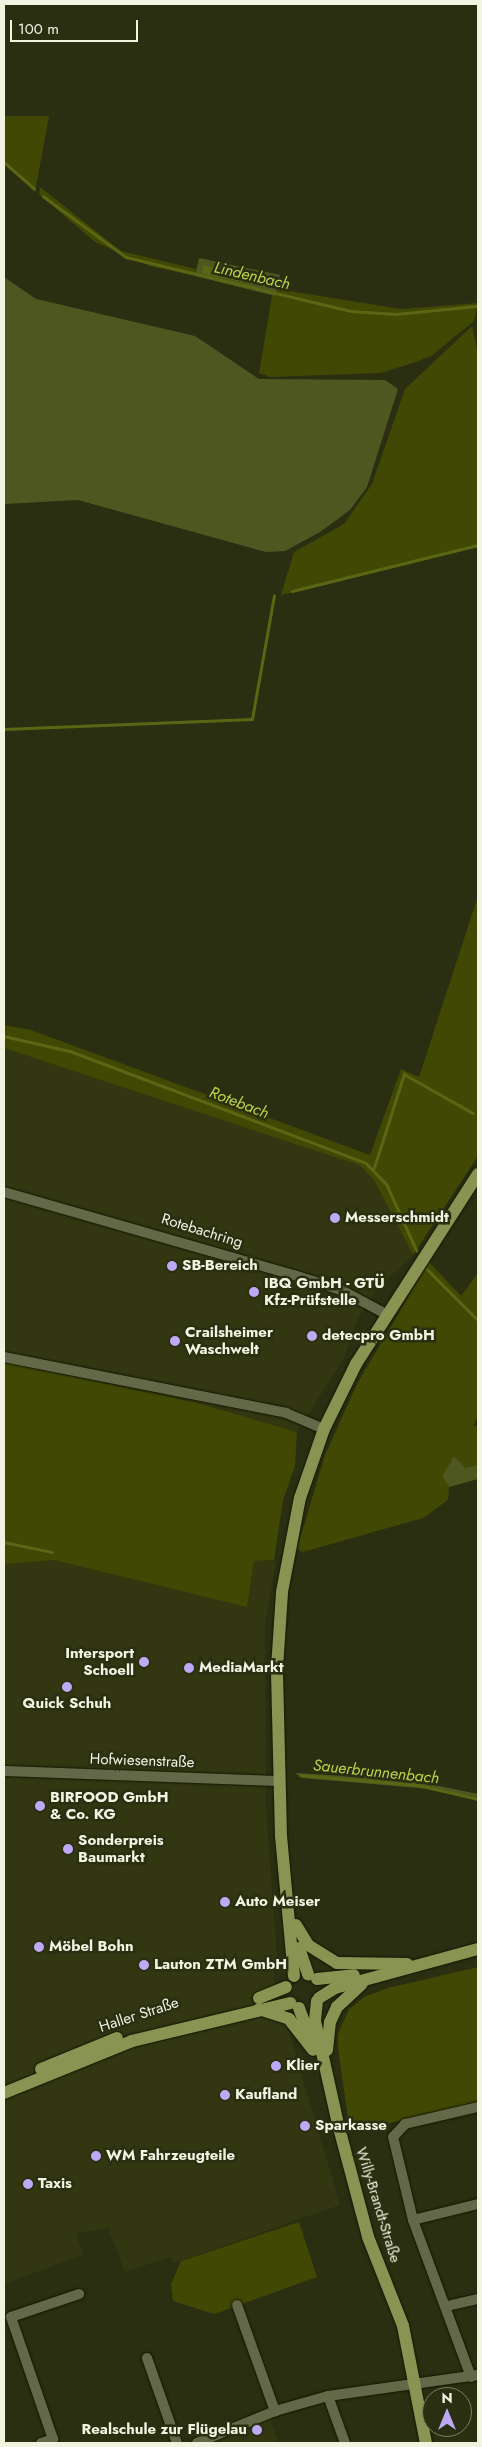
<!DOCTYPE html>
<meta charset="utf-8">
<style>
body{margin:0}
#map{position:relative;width:482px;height:2447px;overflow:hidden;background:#2a2f11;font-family:Jost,sans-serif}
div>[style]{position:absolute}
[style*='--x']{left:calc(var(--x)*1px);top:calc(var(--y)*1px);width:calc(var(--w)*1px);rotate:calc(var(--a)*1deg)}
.built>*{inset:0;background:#323711}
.green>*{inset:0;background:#404804}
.forest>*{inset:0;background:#4f5721}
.water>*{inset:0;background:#5b6614}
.stream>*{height:2.5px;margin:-1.25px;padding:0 1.25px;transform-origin:1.25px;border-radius:1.25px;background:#5b6614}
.roads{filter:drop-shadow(0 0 1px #131700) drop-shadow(0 0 1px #131700)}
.minor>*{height:10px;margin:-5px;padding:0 5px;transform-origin:5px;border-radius:5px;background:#636948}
.major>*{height:12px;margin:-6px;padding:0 6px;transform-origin:6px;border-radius:6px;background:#899453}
.dots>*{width:14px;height:14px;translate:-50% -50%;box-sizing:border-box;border:2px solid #2a2f11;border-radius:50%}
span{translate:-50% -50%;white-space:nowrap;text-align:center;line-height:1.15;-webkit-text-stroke:5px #2a2f11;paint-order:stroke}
.poi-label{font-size:15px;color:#f0f4e1;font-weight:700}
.left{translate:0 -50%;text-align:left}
.right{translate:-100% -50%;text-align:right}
.street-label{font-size:15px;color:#f0f4e1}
.water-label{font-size:16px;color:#bed14a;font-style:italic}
.frame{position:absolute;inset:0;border:5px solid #f0f4e1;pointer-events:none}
.north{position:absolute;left:422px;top:2387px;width:50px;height:50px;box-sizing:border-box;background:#2a2f11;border:1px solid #797e64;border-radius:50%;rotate:0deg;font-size:14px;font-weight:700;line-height:20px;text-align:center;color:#f0f4e1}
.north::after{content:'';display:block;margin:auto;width:18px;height:22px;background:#bea9f4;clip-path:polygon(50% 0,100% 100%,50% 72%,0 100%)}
.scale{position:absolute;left:10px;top:20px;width:128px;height:22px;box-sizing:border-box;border:2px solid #f0f4e1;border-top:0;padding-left:6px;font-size:15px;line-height:18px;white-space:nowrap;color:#f0f4e1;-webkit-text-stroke:4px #2a2f11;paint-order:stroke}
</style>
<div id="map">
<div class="built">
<i style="clip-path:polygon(4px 1048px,241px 1123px,359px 1165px,374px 1180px,413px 1255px,376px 1290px,358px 1318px,344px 1358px,297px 1432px,197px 1403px,4px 1362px)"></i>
<i style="clip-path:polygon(31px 1560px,54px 1560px,247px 1607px,254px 1561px,276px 1561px,265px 1624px,266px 1809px,277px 1958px,273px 1978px,340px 2205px,173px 2263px,171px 2257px,125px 2272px,108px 2228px,76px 2233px,83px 2255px,4px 2284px,4px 1564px)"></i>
<i style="clip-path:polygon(270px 2418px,279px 2443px,206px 2443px)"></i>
</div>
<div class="green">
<i style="clip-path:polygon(4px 116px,49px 116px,35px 192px,4px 164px)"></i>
<i style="clip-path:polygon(40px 187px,121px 251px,196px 269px,195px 276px,150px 266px,95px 242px,39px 194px)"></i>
<i style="clip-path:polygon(277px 289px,401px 309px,478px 303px,474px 321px,431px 356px,416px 362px,380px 373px,270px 377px,259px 373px,272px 295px)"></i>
<i style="clip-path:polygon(472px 326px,478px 353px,478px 547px,281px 595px,294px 552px,344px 524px,372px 484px,405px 389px)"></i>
<i style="clip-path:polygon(478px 896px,478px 1156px,413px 1255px,374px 1180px,359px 1165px,4px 1048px,4px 1025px,31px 1030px,370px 1155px,401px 1069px,419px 1077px)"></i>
<i style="clip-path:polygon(429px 1262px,461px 1296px,478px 1273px,478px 1416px,473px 1426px,478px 1426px,478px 1465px,465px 1469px,454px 1456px,442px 1476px,449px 1487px,448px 1500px,423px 1518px,303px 1552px,297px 1549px,325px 1455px,357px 1384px)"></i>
<i style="clip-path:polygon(4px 1362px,197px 1403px,297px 1432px,295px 1466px,283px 1500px,274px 1560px,254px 1561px,247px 1607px,54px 1560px,4px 1564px)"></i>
<i style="clip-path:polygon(478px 1967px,478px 2103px,350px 2132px,338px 2048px,338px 2034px,349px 2009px,366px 1996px,388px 1988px)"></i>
<i style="clip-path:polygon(299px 2222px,317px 2277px,214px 2314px,173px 2301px,171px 2284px,181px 2261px)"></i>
</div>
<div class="forest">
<i style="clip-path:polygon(evenodd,199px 258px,280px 275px,275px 296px,195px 276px,199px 258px,202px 265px,268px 276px,261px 286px,204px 274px,202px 265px)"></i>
<i style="clip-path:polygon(4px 277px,36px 299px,195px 336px,259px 379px,385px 380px,398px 389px,367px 487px,350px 510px,320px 532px,285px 551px,266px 552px,78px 500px,4px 504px)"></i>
<i style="clip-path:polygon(454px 1456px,465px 1468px,478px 1465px,478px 1479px,449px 1487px,442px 1476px)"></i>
<i style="clip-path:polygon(295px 1773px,410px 1780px,478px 1794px,478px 1801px,430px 1789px,302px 1778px)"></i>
</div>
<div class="water">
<i style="clip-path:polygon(202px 265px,269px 276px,261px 286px,203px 274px)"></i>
</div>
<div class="stream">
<i style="--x:4;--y:162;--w:40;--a:41"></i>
<i style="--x:43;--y:196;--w:103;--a:36.3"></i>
<i style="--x:126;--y:257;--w:231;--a:13.5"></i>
<i style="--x:351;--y:311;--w:45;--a:3.8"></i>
<i style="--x:396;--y:314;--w:80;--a:-5.7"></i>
<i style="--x:292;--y:591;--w:192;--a:-13.9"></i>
<i style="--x:4;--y:729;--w:248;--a:-2.3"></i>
<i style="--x:252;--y:719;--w:125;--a:-79.9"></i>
<i style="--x:4;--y:1036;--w:68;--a:12.8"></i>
<i style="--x:70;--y:1051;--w:316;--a:20.7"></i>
<i style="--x:366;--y:1163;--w:30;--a:46"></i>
<i style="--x:387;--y:1185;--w:72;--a:65.6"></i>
<i style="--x:374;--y:1168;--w:99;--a:-72.3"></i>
<i style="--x:404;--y:1074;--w:79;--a:29.5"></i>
<i style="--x:427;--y:1269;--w:72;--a:45"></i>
<i style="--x:4;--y:1542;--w:49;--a:11.8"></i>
<i style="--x:300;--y:1775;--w:118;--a:4.8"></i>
<i style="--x:418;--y:1785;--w:62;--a:13.1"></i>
</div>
<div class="roads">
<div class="minor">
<i style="--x:4;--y:1192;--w:302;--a:16"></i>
<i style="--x:294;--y:1275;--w:49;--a:17.7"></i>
<i style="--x:341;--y:1290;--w:51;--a:28.1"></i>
<i style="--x:4;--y:1357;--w:288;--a:11.2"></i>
<i style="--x:286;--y:1413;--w:41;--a:22.8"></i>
<i style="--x:4;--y:1771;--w:275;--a:2.1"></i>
<i style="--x:413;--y:2220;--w:67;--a:-13.8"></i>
<i style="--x:237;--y:2305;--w:113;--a:70.3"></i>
<i style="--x:447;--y:2306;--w:32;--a:-13"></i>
<i style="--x:147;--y:2358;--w:90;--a:70.6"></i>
<i style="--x:471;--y:2377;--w:167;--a:-110.3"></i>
<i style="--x:413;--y:2220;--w:85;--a:-103.5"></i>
<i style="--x:393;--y:2137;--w:18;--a:-47"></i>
<i style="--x:405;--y:2124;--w:75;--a:-13.1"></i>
<i style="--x:328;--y:2396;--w:50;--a:70.1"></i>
<i style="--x:41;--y:2443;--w:13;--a:-18"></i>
<i style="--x:53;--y:2439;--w:129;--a:-109"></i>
<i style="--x:11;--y:2317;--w:72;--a:-18.7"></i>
<i style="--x:197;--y:2443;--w:84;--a:-22.3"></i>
<i style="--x:275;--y:2411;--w:55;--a:-15.8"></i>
<i style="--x:328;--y:2396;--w:151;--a:-8"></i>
</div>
<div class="major">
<i style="--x:296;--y:1925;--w:23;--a:59"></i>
<i style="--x:308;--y:1945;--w:34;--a:32"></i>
<i style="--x:337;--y:1963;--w:70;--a:0.8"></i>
<i style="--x:299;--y:1948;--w:28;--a:71"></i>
<i style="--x:294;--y:1976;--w:141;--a:-95.3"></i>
<i style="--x:281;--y:1836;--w:168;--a:-91.4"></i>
<i style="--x:277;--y:1668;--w:76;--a:-86.2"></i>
<i style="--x:282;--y:1592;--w:96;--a:-79.2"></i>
<i style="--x:300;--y:1498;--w:73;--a:-70.8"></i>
<i style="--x:324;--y:1429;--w:72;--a:-63.8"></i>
<i style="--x:356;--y:1364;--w:226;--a:-57.3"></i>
<i style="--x:317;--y:1979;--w:37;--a:-6"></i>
<i style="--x:259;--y:1998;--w:29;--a:-22"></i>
<i style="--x:319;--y:1998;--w:19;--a:-32"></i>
<i style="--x:335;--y:1988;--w:148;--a:-15.3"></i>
<i style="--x:317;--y:2001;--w:20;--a:96"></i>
<i style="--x:315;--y:2021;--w:106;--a:77.4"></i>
<i style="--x:338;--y:2124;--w:117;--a:75.1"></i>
<i style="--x:368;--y:2237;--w:96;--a:68.5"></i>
<i style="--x:403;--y:2326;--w:119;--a:78.9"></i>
<i style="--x:299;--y:2008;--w:32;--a:70"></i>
<i style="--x:259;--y:2009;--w:32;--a:18"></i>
<i style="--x:289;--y:2019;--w:39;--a:52"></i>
<i style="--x:327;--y:2050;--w:28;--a:-84"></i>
<i style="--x:330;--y:2022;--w:17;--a:-65"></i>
<i style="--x:337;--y:2007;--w:34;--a:-43"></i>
<i style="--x:41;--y:2069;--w:82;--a:-22.2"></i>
<i style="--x:4;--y:2093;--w:138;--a:-22.1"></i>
<i style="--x:132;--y:2041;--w:163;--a:-13.5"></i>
</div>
</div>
<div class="dots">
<i style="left:335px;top:1218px;background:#bea9f4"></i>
<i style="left:172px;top:1266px;background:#bea9f4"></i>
<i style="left:254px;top:1292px;background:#bea9f4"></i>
<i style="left:312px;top:1336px;background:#bea9f4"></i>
<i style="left:175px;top:1341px;background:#bea9f4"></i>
<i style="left:144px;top:1662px;background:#bea9f4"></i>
<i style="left:189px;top:1668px;background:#bea9f4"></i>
<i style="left:67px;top:1687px;background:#bea9f4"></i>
<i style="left:40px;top:1806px;background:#bea9f4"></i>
<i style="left:68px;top:1849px;background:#bea9f4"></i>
<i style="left:225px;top:1902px;background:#bea9f4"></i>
<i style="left:39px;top:1947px;background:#bea9f4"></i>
<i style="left:144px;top:1965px;background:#bea9f4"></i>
<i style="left:276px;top:2066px;background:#bea9f4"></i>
<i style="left:225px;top:2095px;background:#bea9f4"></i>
<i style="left:305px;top:2126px;background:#bea9f4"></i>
<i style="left:96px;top:2156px;background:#bea9f4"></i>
<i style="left:28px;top:2184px;background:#bea9f4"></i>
<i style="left:257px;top:2430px;background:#bea9f4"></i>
</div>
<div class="poi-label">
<span class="left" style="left:345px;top:1218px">Messerschmidt</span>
<span class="left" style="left:182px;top:1266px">SB-Bereich</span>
<span class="left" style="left:264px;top:1292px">IBQ GmbH - GTÜ<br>Kfz-Prüfstelle</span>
<span class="left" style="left:185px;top:1341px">Crailsheimer<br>Waschwelt</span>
<span class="left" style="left:322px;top:1336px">detecpro GmbH</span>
<span class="right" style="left:134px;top:1662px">Intersport<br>Schoell</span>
<span class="left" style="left:199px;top:1668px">MediaMarkt</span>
<span style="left:67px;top:1704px">Quick Schuh</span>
<span class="left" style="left:50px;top:1806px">BIRFOOD GmbH<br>&amp; Co. KG</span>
<span class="left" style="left:78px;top:1849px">Sonderpreis<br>Baumarkt</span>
<span class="left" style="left:235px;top:1902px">Auto Meiser</span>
<span class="left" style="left:49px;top:1947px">Möbel Bohn</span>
<span class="left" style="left:154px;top:1965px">Lauton ZTM GmbH</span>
<span class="left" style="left:286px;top:2066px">Klier</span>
<span class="left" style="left:235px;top:2095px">Kaufland</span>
<span class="left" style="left:315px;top:2126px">Sparkasse</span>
<span class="left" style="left:106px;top:2156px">WM Fahrzeugteile</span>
<span class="left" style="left:38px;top:2184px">Taxis</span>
<span class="right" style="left:247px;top:2430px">Realschule zur Flügelau</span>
</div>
<div class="street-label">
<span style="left:202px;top:1231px;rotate:17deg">Rotebachring</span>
<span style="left:142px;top:1761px;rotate:2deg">Hofwiesenstraße</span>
<span style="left:139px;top:2015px;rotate:-18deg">Haller Straße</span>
<span style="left:378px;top:2205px;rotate:73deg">Willy-Brandt-Straße</span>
</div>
<div class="water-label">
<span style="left:252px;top:276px;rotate:13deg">Lindenbach</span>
<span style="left:239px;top:1103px;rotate:21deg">Rotebach</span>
<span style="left:376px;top:1772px;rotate:6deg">Sauerbrunnenbach</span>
</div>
<div class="frame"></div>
<div class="north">N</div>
<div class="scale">100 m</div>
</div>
